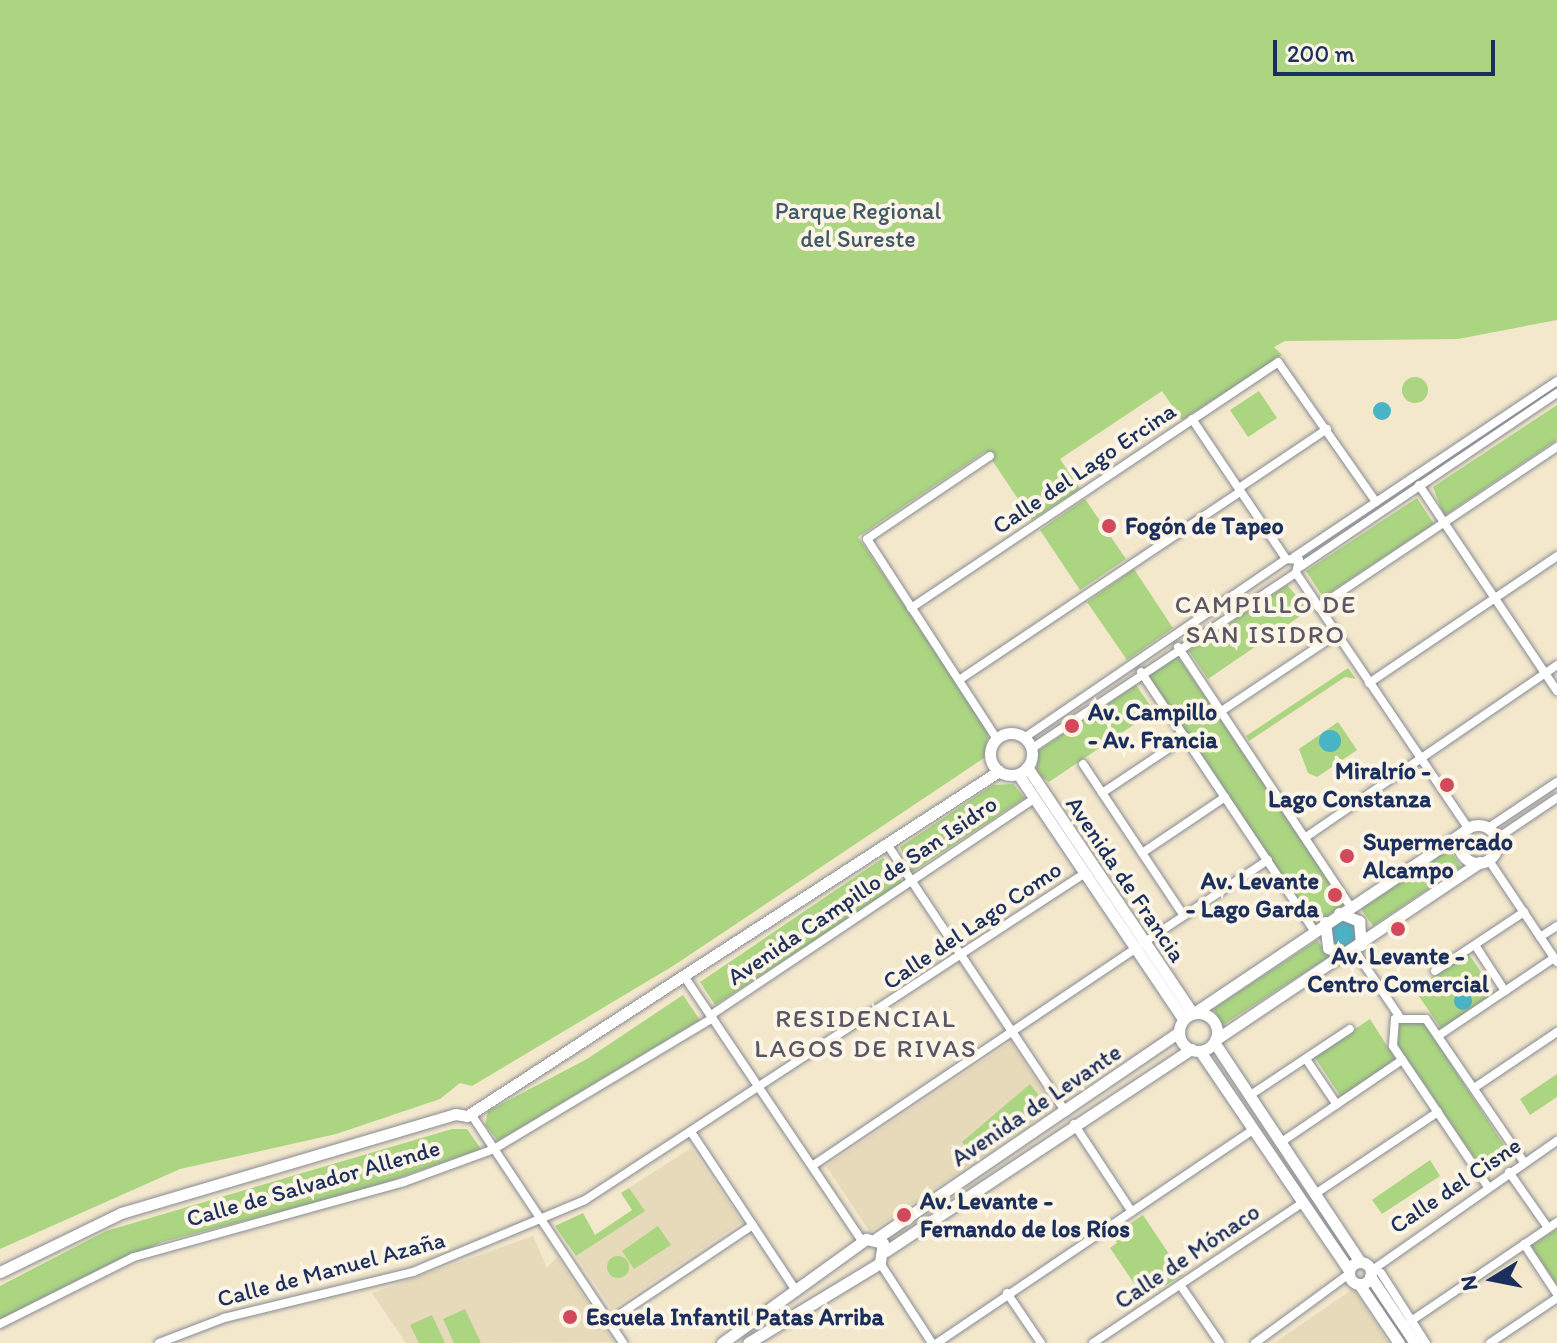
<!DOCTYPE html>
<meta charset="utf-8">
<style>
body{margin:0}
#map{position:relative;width:1557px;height:1343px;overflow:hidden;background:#f3e7cc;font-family:Itim,sans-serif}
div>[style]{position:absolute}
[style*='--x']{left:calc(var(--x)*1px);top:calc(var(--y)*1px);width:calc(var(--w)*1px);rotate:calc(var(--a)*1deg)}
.built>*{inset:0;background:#e7daba}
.green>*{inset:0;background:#abd581}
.round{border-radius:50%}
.water>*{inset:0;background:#49b4c6}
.roads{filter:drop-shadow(0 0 2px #878b95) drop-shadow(0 0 2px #878b95)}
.minor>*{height:8px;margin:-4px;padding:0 4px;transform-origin:4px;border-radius:4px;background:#fff}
.tertiary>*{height:11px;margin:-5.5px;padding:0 5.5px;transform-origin:5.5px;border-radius:5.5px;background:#fff}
.tertiary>.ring{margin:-5.5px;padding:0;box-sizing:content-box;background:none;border:11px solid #fff;border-radius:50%}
.dots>*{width:22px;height:22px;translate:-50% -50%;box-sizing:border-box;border:4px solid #fcf5e5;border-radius:50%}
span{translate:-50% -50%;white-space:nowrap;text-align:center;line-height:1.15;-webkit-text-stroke:8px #fcf5e5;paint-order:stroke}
.park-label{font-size:24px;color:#3f5867}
.street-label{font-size:24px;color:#1b2f5e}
.poi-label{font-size:24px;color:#1b2f5e;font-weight:700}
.left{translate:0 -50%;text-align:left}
.right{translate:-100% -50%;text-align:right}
.neighbourhood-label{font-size:26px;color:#595665;letter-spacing:2px}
.north{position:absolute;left:1453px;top:1239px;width:80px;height:80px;-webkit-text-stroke:6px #fcf5e5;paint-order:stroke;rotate:260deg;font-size:22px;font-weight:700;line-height:32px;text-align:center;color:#1b2f5e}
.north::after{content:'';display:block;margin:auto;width:28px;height:36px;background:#1b2f5e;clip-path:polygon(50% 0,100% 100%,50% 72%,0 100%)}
.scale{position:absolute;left:1273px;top:40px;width:222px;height:36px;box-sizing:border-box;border:4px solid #1b2f5e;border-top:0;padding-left:10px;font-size:24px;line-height:28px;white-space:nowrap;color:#1b2f5e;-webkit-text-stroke:6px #fcf5e5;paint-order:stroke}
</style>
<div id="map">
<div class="built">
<i style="clip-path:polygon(1011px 1042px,1054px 1108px,870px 1232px,826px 1166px)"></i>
<i style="clip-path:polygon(691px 1148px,742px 1222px,612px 1309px,576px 1256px,644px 1211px,629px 1188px)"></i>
<i style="clip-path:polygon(533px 1236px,547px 1268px,557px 1257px,614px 1342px,406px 1343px,372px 1293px)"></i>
<i style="clip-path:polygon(1353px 1289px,1389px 1343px,1274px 1343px)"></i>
</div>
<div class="green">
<i style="clip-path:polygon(0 0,1557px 0,1557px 320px,1458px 339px,1285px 341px,1274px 347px,1282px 355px,1182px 420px,1162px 391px,1060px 459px,1080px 489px,1032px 520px,986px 451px,858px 537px,989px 731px,984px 758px,673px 966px,472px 1086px,460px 1083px,440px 1099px,336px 1134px,180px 1169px,0 1249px)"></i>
<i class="round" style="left:1402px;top:377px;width:26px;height:26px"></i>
<i style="clip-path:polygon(1259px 391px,1277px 418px,1248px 437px,1230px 410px)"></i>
<i style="clip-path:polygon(1557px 405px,1557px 440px,1444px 516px,1433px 487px)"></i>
<i style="clip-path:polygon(1417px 498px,1434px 524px,1323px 597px,1306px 571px)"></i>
<i style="clip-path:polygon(1085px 499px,1126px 559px,1080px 590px,1040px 530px)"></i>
<i style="clip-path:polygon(1134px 569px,1173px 628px,1127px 660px,1087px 602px)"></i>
<i style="clip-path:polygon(1287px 585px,1309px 610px,1208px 679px,1189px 651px)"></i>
<i style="clip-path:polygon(1177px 655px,1346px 904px,1313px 925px,1147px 675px)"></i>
<i style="clip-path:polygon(1348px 668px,1356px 679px,1345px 677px,1249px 741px,1246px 736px)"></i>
<i style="clip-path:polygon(1136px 685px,1154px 711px,1049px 782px,1036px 773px,1038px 751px)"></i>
<i style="clip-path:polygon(1338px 722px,1357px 750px,1317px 777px,1308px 773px,1299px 749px)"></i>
<i style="clip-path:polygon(1013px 784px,1025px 798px,911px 873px,900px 847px,993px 785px)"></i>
<i style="clip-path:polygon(1449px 849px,1461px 867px,1373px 926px,1361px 909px)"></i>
<i style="clip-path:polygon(883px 858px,903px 883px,715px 1005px,700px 982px)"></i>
<i style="clip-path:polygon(1317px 940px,1329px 957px,1223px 1025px,1213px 1009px)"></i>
<i style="clip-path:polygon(1468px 953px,1496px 994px,1442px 1030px,1414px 989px)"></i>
<i style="clip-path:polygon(683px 995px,700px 1020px,498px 1141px,485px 1125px,488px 1111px,587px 1059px)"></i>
<i style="clip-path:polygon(1370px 1019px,1396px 1060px,1341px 1097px,1314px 1056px)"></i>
<i style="clip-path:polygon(1400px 1022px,1424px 1023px,1513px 1159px,1487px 1176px,1397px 1044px)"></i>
<i style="clip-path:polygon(1557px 1074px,1557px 1097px,1530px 1115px,1520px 1099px)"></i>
<i style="clip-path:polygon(1030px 1084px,1043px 1101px,974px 1158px,962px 1142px)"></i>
<i style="clip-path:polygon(452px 1129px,467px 1129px,481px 1149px,364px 1190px,162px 1242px,0 1321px,0 1286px,106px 1231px)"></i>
<i style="clip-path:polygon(1430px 1160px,1440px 1176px,1382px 1214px,1372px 1200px)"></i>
<i style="clip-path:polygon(629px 1188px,645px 1211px,576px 1256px,555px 1226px,583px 1213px,595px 1235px,632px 1210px,621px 1193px)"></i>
<i style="clip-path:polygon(1143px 1215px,1183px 1275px,1144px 1298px,1110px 1248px,1117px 1243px,1113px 1235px)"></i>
<i style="clip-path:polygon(658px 1226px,671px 1245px,634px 1269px,622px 1251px)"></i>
<i style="clip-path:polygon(1557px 1229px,1557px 1285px,1531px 1246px)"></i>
<i class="round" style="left:607px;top:1256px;width:22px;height:22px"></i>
<i style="clip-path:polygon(465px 1309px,481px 1343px,454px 1343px,443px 1319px)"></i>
<i style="clip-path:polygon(432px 1315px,445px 1343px,419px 1343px,410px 1325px)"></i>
</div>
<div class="water">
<i class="round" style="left:1373px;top:402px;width:18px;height:18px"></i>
<i class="round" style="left:1319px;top:730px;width:22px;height:22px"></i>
<i class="round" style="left:1331px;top:921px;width:26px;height:26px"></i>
<i class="round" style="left:1454px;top:992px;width:18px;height:18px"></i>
</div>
<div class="roads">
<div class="minor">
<i style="--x:1192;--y:419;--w:169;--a:56.1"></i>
<i style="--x:990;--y:456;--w:148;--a:146"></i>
<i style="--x:867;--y:539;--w:239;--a:57"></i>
<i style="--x:1419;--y:485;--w:248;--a:56.2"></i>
<i style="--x:1239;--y:488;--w:106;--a:-33.8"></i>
<i style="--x:1294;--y:557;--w:316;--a:-33.8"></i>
<i style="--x:1300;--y:567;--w:310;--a:-34.1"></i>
<i style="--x:1296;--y:573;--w:308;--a:56"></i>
<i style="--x:1318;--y:607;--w:288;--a:-33.8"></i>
<i style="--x:911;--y:608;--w:442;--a:-33.8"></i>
<i style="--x:1278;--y:362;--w:171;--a:55"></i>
<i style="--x:1178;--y:647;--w:311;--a:56.4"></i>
<i style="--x:1141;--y:672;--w:311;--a:56.2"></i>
<i style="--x:959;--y:680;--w:339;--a:-33.8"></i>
<i style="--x:1369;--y:683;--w:227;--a:-34"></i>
<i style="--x:1220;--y:712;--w:141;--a:-33.7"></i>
<i style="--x:1024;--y:738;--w:317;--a:-34.3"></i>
<i style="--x:1286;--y:559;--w:13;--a:4"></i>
<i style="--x:1299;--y:560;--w:13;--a:103"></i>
<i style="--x:1031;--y:749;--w:318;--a:-33.6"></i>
<i style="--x:1083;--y:764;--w:182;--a:56.4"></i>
<i style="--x:1102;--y:793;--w:101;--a:-33.7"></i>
<i style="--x:1488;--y:828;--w:83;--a:-33.7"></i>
<i style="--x:1306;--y:837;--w:304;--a:-34.4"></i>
<i style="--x:1496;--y:839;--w:73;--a:-33.9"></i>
<i style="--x:887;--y:844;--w:322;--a:56.3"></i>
<i style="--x:1142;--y:853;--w:100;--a:-34"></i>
<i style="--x:1488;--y:859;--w:124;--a:56.2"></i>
<i style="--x:1540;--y:937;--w:20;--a:-33"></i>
<i style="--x:1143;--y:943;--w:150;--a:-33.6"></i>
<i style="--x:1475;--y:945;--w:55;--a:56.9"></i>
<i style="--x:1355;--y:951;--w:78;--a:55.9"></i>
<i style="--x:1435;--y:971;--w:107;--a:-33.5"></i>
<i style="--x:686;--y:979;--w:316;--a:56.1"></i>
<i style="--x:711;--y:1015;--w:390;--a:-33.8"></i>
<i style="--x:1438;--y:1036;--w:140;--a:-33.9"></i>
<i style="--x:1306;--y:1059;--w:55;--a:56"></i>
<i style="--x:1474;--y:1088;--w:100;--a:-34"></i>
<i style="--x:1249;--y:1096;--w:121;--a:-33.6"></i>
<i style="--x:471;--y:1114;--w:275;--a:56.4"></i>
<i style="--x:1074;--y:1124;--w:105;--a:56.6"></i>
<i style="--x:693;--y:1135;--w:188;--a:56.5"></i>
<i style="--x:1280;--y:1143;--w:148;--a:-34.2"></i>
<i style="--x:812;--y:1166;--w:391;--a:-33.9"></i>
<i style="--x:1509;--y:1172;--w:68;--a:55.1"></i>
<i style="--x:1488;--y:1187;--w:170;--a:-124"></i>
<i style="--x:1393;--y:1046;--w:27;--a:-86"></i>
<i style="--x:1395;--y:1019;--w:31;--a:0"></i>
<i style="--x:1426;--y:1019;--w:173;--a:55.6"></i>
<i style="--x:1315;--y:1194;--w:148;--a:-33.7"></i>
<i style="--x:1524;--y:1244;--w:60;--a:56.6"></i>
<i style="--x:880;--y:1263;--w:95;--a:57"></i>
<i style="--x:1371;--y:1271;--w:227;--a:-35"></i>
<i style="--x:1381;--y:1273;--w:83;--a:57.3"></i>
<i style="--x:1183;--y:1289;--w:65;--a:55.6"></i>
<i style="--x:1007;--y:1293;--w:60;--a:55.8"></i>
<i style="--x:1411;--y:1321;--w:176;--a:-34.1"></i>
<i style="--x:608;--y:1322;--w:174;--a:-33.8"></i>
<i style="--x:0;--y:1324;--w:150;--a:-26.6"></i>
<i style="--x:134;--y:1257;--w:280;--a:-15.5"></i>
<i style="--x:404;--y:1182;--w:96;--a:-20.1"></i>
<i style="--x:494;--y:1149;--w:255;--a:-30.9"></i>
<i style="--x:159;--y:1343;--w:70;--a:-21"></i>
<i style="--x:224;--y:1318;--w:195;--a:-13.7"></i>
<i style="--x:413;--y:1272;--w:186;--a:-22.7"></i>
<i style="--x:585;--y:1200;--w:597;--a:-33.18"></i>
<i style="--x:937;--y:1343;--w:382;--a:-34"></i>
<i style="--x:1093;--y:1343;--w:254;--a:-33.8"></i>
<i style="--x:1255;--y:1343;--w:117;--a:-36.3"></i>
<i style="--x:1490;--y:1343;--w:81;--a:-33.9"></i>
</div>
<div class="tertiary">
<i class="ring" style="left:990px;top:733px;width:31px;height:31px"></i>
<i style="--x:1027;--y:767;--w:296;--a:56.1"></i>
<i style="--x:1018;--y:774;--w:295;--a:56"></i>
<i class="ring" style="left:1459px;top:825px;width:27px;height:27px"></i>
<i style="--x:1339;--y:913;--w:22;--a:22"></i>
<i style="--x:1359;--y:921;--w:24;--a:85"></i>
<i style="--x:1325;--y:922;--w:26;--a:83"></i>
<i style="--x:1328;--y:948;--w:20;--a:18"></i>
<i style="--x:1194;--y:1013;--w:323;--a:-33.9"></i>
<i class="ring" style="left:1179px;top:1013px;width:27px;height:27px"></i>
<i style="--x:1215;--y:1040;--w:319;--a:-33.9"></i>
<i style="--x:1214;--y:1042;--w:264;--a:56.4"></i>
<i style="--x:1200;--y:1051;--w:265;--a:55.8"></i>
<i style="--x:877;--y:1238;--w:366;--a:-34.3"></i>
<i style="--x:886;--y:1251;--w:366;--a:-33.5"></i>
<i class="ring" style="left:1349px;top:1262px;width:11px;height:11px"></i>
<i style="--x:0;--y:1272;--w:135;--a:-26"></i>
<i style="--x:121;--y:1213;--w:348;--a:-16.5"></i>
<i style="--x:455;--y:1114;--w:12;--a:9"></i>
<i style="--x:467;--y:1116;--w:634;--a:-32.96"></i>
<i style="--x:1370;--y:1276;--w:81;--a:56.1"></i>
<i style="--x:1359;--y:1284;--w:71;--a:55.9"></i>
<i style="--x:722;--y:1343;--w:178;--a:-35.8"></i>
<i style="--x:866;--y:1239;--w:17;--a:13"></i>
<i style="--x:883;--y:1243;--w:20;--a:99"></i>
<i style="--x:880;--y:1263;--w:154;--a:148.8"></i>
</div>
</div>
<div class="dots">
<i style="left:1109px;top:526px;background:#d1495b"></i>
<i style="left:1072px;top:726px;background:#d1495b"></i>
<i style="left:1447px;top:785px;background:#d1495b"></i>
<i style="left:1347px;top:856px;background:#d1495b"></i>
<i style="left:1335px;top:895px;background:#d1495b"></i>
<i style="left:1398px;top:929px;background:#d1495b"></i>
<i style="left:904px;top:1215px;background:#d1495b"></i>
<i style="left:570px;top:1317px;background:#d1495b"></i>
</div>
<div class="park-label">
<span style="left:858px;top:225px">Parque Regional<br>del Sureste</span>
</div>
<div class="street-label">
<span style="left:1084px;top:468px;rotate:-34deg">Calle del Lago Ercina</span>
<span style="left:1126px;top:879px;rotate:56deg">Avenida de Francia</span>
<span style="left:862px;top:890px;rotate:-34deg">Avenida Campillo de San Isidro</span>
<span style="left:972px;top:925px;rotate:-34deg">Calle del Lago Como</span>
<span style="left:1036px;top:1105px;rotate:-34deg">Avenida de Levante</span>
<span style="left:313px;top:1183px;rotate:-16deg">Calle de Salvador Allende</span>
<span style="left:1455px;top:1185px;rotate:-34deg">Calle del Cisne</span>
<span style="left:1187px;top:1256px;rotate:-34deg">Calle de Mónaco</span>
<span style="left:331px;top:1269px;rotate:-15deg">Calle de Manuel Azaña</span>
</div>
<div class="poi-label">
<span class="left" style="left:1125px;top:526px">Fogón de Tapeo</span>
<span class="left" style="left:1088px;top:726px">Av. Campillo<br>- Av. Francia</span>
<span class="right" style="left:1431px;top:785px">Miralrío -<br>Lago Constanza</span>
<span class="left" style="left:1363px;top:856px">Supermercado<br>Alcampo</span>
<span class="right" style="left:1319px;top:895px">Av. Levante<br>- Lago Garda</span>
<span style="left:1398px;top:970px">Av. Levante -<br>Centro Comercial</span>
<span class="left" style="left:920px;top:1215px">Av. Levante -<br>Fernando de los Ríos</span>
<span class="left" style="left:586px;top:1317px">Escuela Infantil Patas Arriba</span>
</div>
<div class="neighbourhood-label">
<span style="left:1266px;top:620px">CAMPILLO DE<br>SAN ISIDRO</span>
<span style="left:866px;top:1034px">RESIDENCIAL<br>LAGOS DE RIVAS</span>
</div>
<div class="north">N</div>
<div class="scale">200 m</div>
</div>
